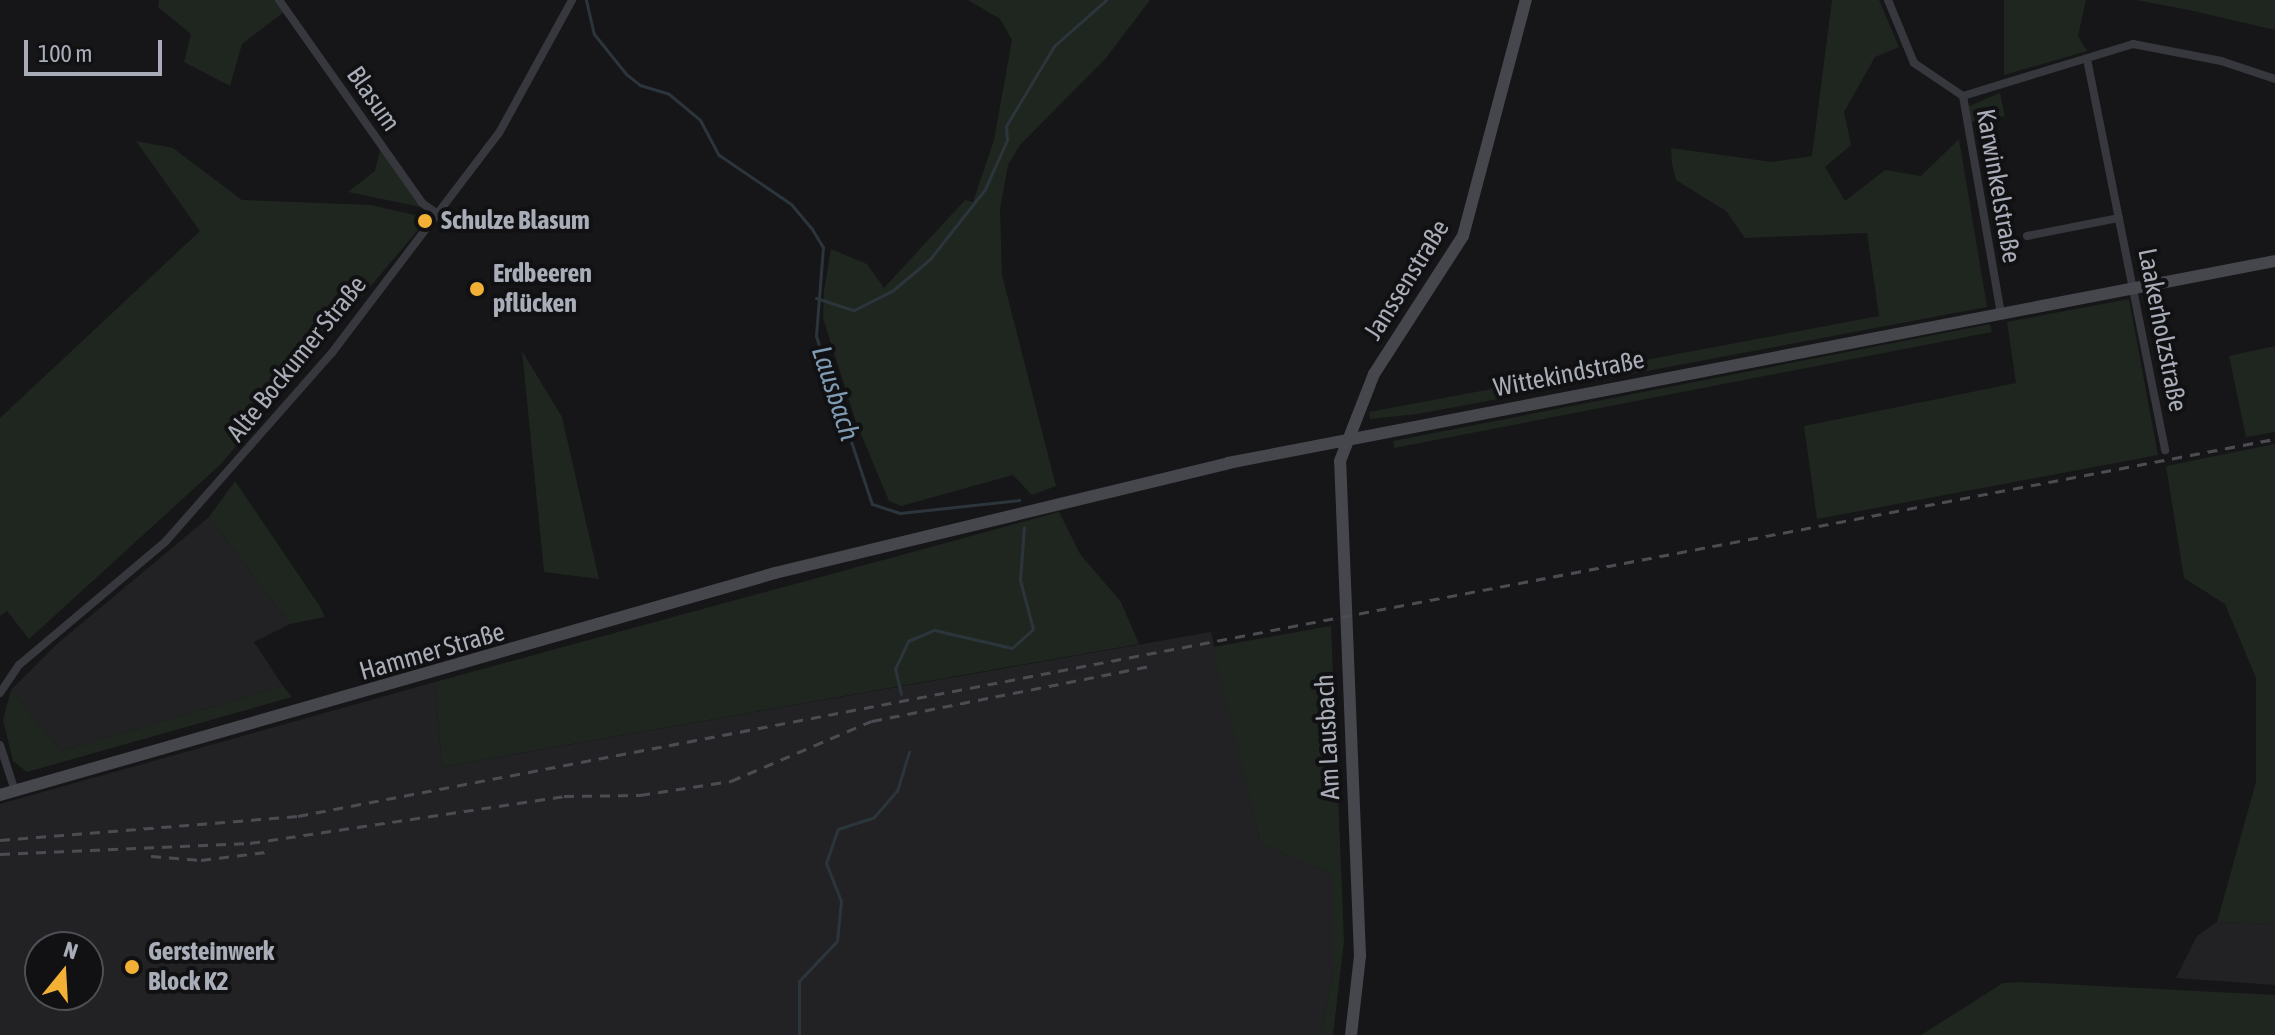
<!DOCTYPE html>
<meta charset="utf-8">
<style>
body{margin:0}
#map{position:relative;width:2275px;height:1035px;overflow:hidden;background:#161618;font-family:"Asap Condensed",sans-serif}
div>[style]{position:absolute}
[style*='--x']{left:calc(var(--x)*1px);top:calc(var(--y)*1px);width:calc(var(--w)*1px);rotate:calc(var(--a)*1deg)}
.built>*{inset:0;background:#222225}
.green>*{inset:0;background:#1e261f}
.stream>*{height:3px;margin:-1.5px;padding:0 1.5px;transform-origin:1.5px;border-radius:1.5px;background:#2c353c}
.minor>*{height:8px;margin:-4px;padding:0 4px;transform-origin:4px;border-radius:4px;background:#37383d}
.secondary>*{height:12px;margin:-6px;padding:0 6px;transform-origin:6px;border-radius:6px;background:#45474d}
.rail>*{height:3px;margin-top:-1.5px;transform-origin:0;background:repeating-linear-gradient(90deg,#4a4c52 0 10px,transparent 0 18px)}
.dots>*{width:22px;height:22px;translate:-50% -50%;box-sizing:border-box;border:4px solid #111113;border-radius:50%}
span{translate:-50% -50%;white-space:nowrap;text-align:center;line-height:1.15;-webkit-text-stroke:8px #111113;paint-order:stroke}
.street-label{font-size:26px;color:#a8adb8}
.poi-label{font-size:26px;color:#a8adb8;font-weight:700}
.left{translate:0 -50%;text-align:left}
.water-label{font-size:28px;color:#7f9bb3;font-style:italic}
.north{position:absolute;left:24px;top:931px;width:80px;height:80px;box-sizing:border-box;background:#111113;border:2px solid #4d4f55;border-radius:50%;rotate:18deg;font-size:22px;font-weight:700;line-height:32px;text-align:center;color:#a8adb8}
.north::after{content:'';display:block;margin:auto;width:28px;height:36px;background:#f2b134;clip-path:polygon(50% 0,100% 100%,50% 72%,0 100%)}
.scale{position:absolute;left:24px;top:40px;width:138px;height:36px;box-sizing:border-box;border:4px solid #a8adb8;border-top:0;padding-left:10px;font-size:24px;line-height:28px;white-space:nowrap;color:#a8adb8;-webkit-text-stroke:6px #111113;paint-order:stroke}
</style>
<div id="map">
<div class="built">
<i style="clip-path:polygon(209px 517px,290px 624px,254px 642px,283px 686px,61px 751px,11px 690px,57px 644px)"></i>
<i style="clip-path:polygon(evenodd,1211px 632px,1261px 844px,1334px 875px,1334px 968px,1321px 1035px,0 1035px,0 804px,435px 682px,442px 767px,1211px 632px,40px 947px,88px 947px,88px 995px,40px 995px,40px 947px)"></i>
<i style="clip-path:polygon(2217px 922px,2275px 924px,2275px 985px,2176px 978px,2197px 936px)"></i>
</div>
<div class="green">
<i style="clip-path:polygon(159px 0,275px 0,284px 12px,242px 44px,230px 86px,184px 62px,191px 34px,158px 7px)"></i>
<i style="clip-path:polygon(968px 0,1150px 0,1106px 58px,1020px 145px,1008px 165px,1000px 209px,1002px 275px,1056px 486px,1032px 495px,1013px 475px,901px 506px,889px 501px,856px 422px,823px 318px,824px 291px,831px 249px,867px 264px,884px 288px,965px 200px,973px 202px,994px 140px,1012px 40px,1000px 19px)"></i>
<i style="clip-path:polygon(1832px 0,1879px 0,1899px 47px,1875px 57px,1844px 112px,1851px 145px,1825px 167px,1845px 201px,1885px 170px,1921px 176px,1959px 139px,1987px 307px,1418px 414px,1370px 419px,1369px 412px,1879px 316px,1867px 233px,1745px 238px,1726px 211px,1676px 180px,1672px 164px,1671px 148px,1772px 162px,1812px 156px)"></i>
<i style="clip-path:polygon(2004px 0,2086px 0,2078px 36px,2087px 51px,2004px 75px)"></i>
<i style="clip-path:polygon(2136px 0,2275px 0,2275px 30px,2189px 10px)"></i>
<i style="clip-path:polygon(2000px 93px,2005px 116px,1968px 123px,1969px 106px)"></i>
<i style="clip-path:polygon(136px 141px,173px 148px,242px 200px,371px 205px,428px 218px,221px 464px,29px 639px,7px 611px,0 616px,0 418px,200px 231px)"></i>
<i style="clip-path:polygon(381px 146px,426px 208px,348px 192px,375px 171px)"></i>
<i style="clip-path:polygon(2129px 299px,2158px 455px,1817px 519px,1804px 426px,2016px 383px,2007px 322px)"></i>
<i style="clip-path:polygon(1990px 324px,1992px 332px,1394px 448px,1393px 441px)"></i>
<i style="clip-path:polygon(2275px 346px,2275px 432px,2246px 437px,2229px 356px)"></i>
<i style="clip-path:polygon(522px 351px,562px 417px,599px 579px,544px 572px)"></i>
<i style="clip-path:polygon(2275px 444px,2275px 924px,2217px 922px,2256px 782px,2256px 678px,2225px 604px,2184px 578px,2166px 466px)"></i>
<i style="clip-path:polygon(235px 481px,319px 605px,325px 617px,290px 624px,209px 517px)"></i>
<i style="clip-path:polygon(1059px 512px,1080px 554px,1121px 602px,1139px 644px,442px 767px,435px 682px)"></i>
<i style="clip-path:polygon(1331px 626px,1344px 941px,1333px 1035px,1321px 1035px,1334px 968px,1334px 875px,1261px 844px,1213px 647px)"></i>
<i style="clip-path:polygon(283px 686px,292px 697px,27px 772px,13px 761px,3px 720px,11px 690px,61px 751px)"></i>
<i style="clip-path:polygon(2021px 982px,2275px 995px,2275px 1035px,1921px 1035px,2003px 983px)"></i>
</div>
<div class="stream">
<i style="--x:586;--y:0;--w:35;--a:77"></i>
<i style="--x:594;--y:34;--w:51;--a:51.3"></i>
<i style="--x:626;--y:74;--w:18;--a:38"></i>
<i style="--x:640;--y:85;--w:30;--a:17"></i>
<i style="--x:669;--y:94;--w:40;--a:40"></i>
<i style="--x:700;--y:120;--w:40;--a:62"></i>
<i style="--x:719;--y:155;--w:87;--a:34.2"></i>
<i style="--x:791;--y:204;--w:33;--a:50"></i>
<i style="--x:812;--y:229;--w:21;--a:59"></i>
<i style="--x:823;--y:247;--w:89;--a:94.5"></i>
<i style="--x:816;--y:336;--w:177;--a:71.6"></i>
<i style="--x:872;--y:504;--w:29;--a:18"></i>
<i style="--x:900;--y:513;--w:120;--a:-6.2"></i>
<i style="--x:816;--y:298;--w:40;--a:18"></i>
<i style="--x:854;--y:310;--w:42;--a:-26.6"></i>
<i style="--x:892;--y:291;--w:50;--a:-40.1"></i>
<i style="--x:930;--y:259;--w:89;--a:-51.8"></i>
<i style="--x:985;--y:189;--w:54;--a:-65.8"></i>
<i style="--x:1007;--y:140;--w:14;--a:-94"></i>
<i style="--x:1006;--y:126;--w:93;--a:-59"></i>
<i style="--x:1054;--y:46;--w:69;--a:-41.5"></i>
<i style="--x:901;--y:694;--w:26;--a:-103"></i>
<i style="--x:895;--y:669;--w:31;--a:-65"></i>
<i style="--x:908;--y:641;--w:28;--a:-23"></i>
<i style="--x:934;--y:630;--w:80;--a:13"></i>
<i style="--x:1012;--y:648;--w:28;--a:-42"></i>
<i style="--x:1033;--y:629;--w:51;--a:-104.9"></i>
<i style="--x:1020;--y:580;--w:53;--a:-85.7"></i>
<i style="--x:799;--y:1035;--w:54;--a:-90"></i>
<i style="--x:799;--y:981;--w:55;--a:-46.5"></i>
<i style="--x:837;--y:941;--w:40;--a:-84.3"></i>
<i style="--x:841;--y:901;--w:41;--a:-111.5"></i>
<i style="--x:826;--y:863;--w:36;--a:-71"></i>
<i style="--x:838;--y:829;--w:38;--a:-18"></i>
<i style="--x:874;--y:817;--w:35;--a:-49"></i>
<i style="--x:897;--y:791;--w:41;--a:-72.9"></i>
</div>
<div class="minor">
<i style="--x:279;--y:0;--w:248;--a:54.8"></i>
<i style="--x:422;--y:203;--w:21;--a:35"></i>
<i style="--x:1888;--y:0;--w:68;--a:67.6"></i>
<i style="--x:1914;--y:63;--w:59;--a:34"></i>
<i style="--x:2087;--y:59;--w:399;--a:78.7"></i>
<i style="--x:1963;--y:96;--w:178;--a:-17"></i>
<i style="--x:2133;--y:44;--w:90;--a:10.9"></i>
<i style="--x:2221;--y:61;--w:57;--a:18.4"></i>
<i style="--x:1963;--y:96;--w:220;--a:80.1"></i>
<i style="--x:2027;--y:236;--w:94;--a:-11.1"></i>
<i style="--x:0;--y:693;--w:34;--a:-56"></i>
<i style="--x:19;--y:665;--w:192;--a:-40.1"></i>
<i style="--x:166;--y:541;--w:249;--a:-48.6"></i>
<i style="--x:331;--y:354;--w:278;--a:-52.8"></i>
<i style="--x:499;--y:133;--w:152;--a:-61.2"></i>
<i style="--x:0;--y:745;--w:48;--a:71.9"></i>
</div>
<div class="secondary">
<i style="--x:0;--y:795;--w:806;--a:-15.98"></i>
<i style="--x:775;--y:573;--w:466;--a:-13.6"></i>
<i style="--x:1228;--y:463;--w:1066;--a:-10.92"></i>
<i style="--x:1351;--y:1035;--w:80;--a:-83.5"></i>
<i style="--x:1360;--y:956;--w:495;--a:-92.3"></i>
<i style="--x:1340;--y:461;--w:93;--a:-68.7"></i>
<i style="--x:1374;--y:374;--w:164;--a:-57.2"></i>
<i style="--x:1463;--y:236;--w:244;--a:-75.1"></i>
</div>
<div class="rail">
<i style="--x:0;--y:840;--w:299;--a:-4.6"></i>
<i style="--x:298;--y:816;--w:2013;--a:-10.8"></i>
<i style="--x:0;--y:854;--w:250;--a:-2.5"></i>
<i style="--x:250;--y:843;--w:317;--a:-8.5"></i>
<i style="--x:564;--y:796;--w:76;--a:-0.8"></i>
<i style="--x:640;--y:795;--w:92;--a:-8.7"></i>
<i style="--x:731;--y:781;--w:153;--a:-23.1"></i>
<i style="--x:872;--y:721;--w:282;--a:-11.2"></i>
<i style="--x:151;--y:856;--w:50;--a:4.6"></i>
<i style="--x:201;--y:860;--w:65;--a:-7"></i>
</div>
<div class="dots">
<i style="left:425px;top:221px;background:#f2b134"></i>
<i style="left:477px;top:289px;background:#f2b134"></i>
<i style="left:132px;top:967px;background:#f2b134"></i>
</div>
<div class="street-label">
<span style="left:373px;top:99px;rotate:55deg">Blasum</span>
<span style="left:1998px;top:186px;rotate:80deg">Karwinkelstraße</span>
<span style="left:1407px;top:280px;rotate:-58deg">Janssenstraße</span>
<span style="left:2162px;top:330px;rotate:79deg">Laakerholzstraße</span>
<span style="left:297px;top:359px;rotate:-51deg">Alte Bockumer Straße</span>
<span style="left:1569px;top:374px;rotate:-11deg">Wittekindstraße</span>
<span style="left:432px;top:652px;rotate:-16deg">Hammer Straße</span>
<span style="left:1328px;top:737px;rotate:-93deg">Am Lausbach</span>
</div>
<div class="poi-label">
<span class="left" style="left:441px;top:221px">Schulze Blasum</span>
<span class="left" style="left:493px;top:289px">Erdbeeren<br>pflücken</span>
<span class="left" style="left:148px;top:967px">Gersteinwerk<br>Block K2</span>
</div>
<div class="water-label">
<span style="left:836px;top:393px;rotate:72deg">Lausbach</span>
</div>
<div class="north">N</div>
<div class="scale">100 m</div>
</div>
